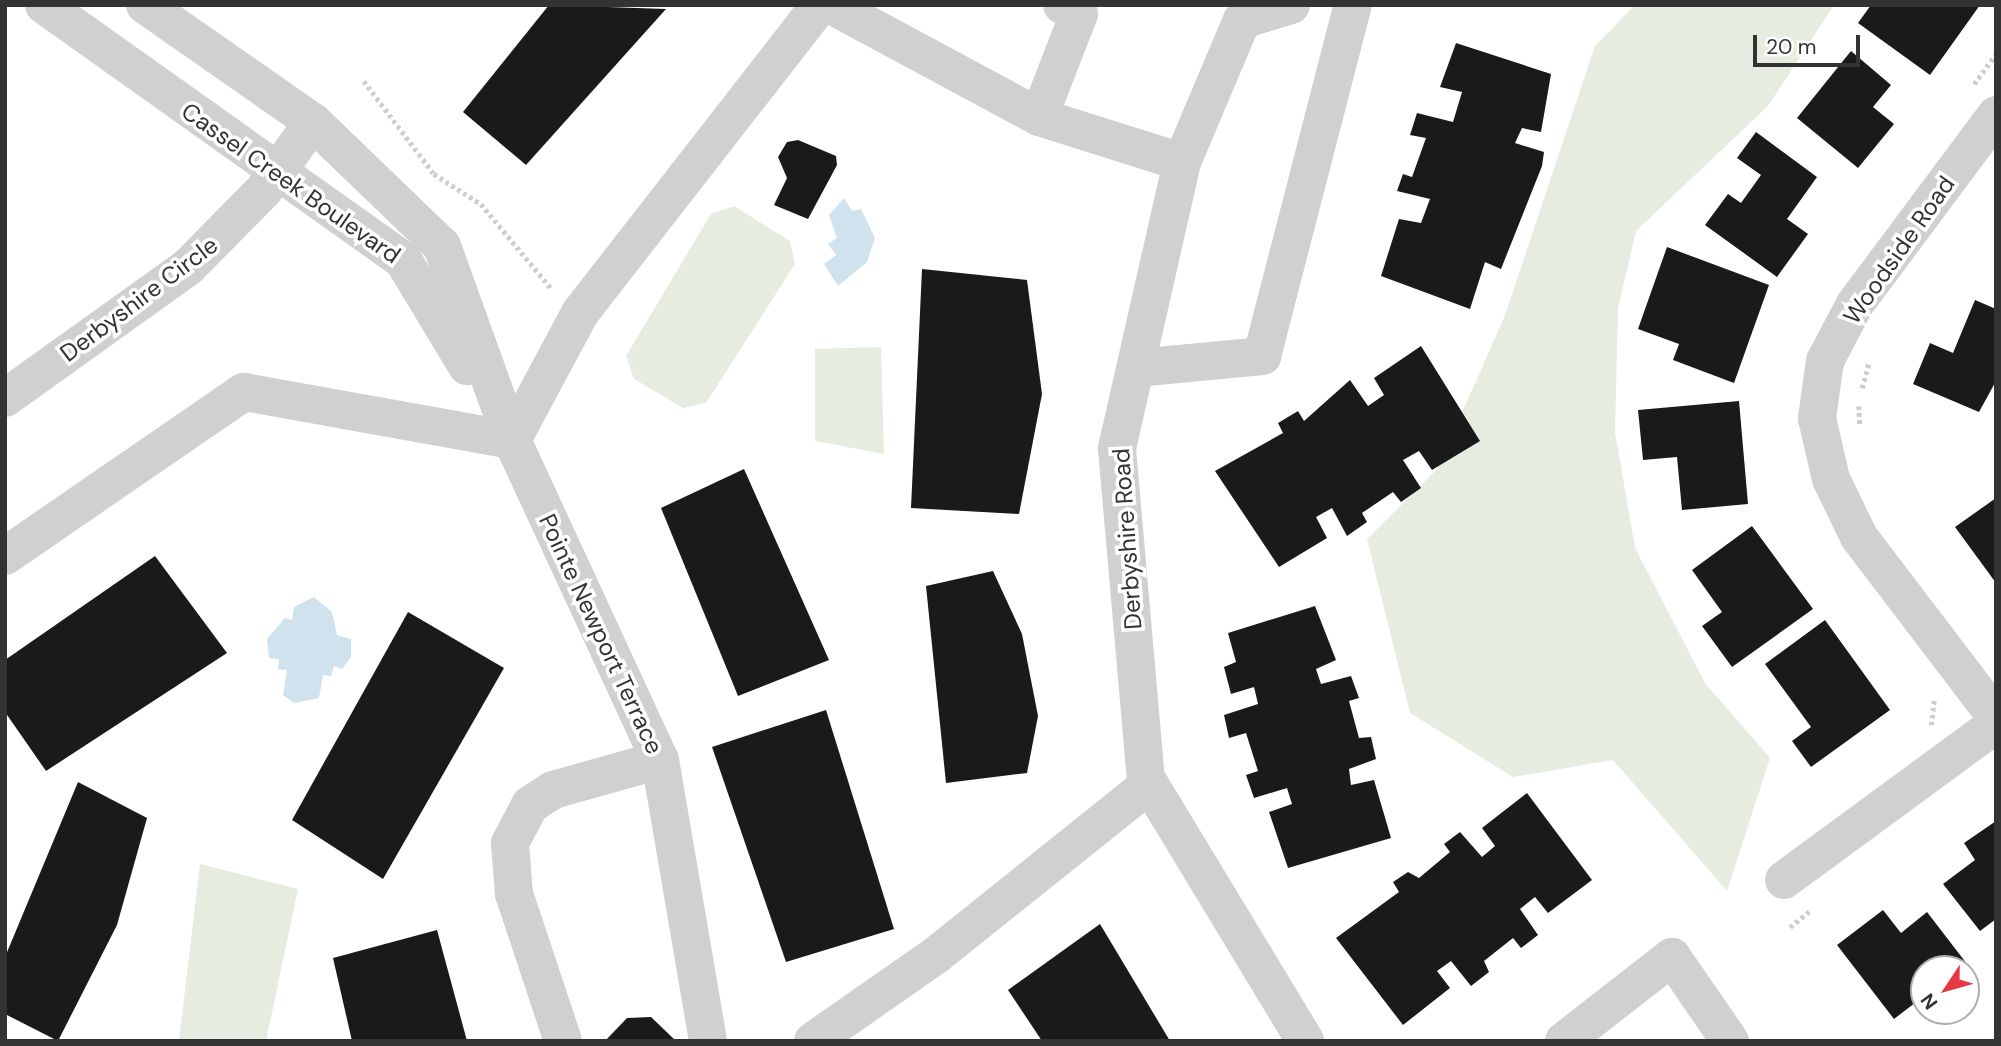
<!DOCTYPE html>
<style>
body{margin:0}
#map{position:relative;width:2001px;height:1046px;overflow:hidden;background:#fff;font-family:"DM Sans",sans-serif}
div>[style]{position:absolute}
[style*='--x']{left:calc(var(--x)*1px);top:calc(var(--y)*1px);width:calc(var(--w)*1px);rotate:calc(var(--a)*1deg)}
.green>*{inset:0;background:#e6ecdf}
.water>*{inset:0;background:#cfe2ee}
.building>*{inset:0;background:#1a1a1a}
.path>*{height:4.5px;margin-top:-2.25px;transform-origin:0;background:repeating-linear-gradient(90deg,#cdcdcd 0 3.5px,transparent 0 7px)}
.minor>*{height:38px;margin:-19px;padding:0 19px;transform-origin:19px;border-radius:19px;background:#d0d0d0}
span{translate:-50% -50%;white-space:nowrap;text-align:center;line-height:1.15;-webkit-text-stroke:7px #fff;paint-order:stroke}
.street-label{font-size:24px;color:#333}
.frame{position:absolute;inset:0;border:7px solid #333;pointer-events:none}
.north{position:absolute;left:1910px;top:955px;width:70px;height:70px;box-sizing:border-box;background:#fff;border:2px solid #adadad;border-radius:50%;rotate:234deg;font-size:19px;font-weight:700;line-height:28px;text-align:center;color:#333}
.north::after{content:'';display:block;margin:auto;width:24px;height:32px;background:#e63946;clip-path:polygon(50% 0,100% 100%,50% 72%,0 100%)}
.scale{position:absolute;left:1753px;top:35px;width:107px;height:32px;box-sizing:border-box;border:4px solid #333;border-top:0;padding-left:9px;font-size:21px;line-height:24px;white-space:nowrap;color:#333;-webkit-text-stroke:5px #fff;paint-order:stroke}
</style>
<div id="map">
<div class="green">
<i style="clip-path:polygon(1635px 5px,1834px 5px,1768px 106px,1636px 231px,1618px 309px,1615px 432px,1635px 548px,1705px 683px,1770px 758px,1727px 891px,1613px 760px,1513px 777px,1410px 713px,1367px 539px,1437px 469px,1504px 318px,1595px 46px)"></i>
<i style="clip-path:polygon(734px 206px,790px 241px,795px 264px,706px 403px,683px 408px,634px 379px,626px 356px,711px 214px)"></i>
<i style="clip-path:polygon(881px 347px,884px 454px,815px 441px,815px 349px)"></i>
<i style="clip-path:polygon(200px 864px,298px 889px,266px 1041px,179px 1041px)"></i>
</div>
<div class="water">
<i style="clip-path:polygon(844px 198px,852px 211px,861px 209px,875px 238px,867px 262px,838px 286px,824px 264px,836px 255px,828px 244px,837px 238px,829px 215px)"></i>
<i style="clip-path:polygon(314px 597px,332px 612px,337px 635px,351px 639px,351px 657px,342px 669px,334px 666px,331px 676px,323px 675px,319px 698px,294px 703px,283px 695px,287px 670px,278px 669px,279px 659px,269px 658px,267px 639px,285px 618px,292px 620px,294px 607px)"></i>
</div>
<div class="building">
<i style="clip-path:polygon(549px 5px,666px 9px,526px 165px,463px 112px)"></i>
<i style="clip-path:polygon(1871px 5px,1980px 5px,1930px 75px,1858px 23px)"></i>
<i style="clip-path:polygon(1456px 43px,1551px 74px,1541px 132px,1522px 128px,1515px 143px,1544px 152px,1542px 166px,1501px 269px,1485px 262px,1470px 309px,1381px 276px,1399px 219px,1421px 223px,1430px 199px,1397px 191px,1403px 174px,1412px 177px,1426px 138px,1410px 135px,1417px 113px,1453px 122px,1462px 92px,1440px 87px)"></i>
<i style="clip-path:polygon(1851px 51px,1891px 85px,1873px 107px,1894px 124px,1858px 168px,1797px 118px)"></i>
<i style="clip-path:polygon(1756px 132px,1817px 177px,1787px 219px,1808px 234px,1777px 277px,1705px 225px,1728px 194px,1741px 203px,1761px 175px,1737px 158px)"></i>
<i style="clip-path:polygon(798px 140px,836px 156px,837px 165px,808px 219px,774px 205px,787px 178px,778px 157px,787px 142px)"></i>
<i style="clip-path:polygon(1667px 247px,1769px 285px,1734px 383px,1673px 360px,1679px 344px,1638px 329px)"></i>
<i style="clip-path:polygon(922px 269px,1027px 280px,1042px 394px,1019px 514px,911px 508px)"></i>
<i style="clip-path:polygon(1975px 300px,1996px 309px,1996px 381px,1979px 412px,1913px 384px,1930px 343px,1953px 353px)"></i>
<i style="clip-path:polygon(1421px 346px,1480px 441px,1432px 470px,1419px 451px,1403px 460px,1421px 488px,1401px 502px,1393px 492px,1362px 513px,1367px 522px,1347px 536px,1332px 508px,1316px 517px,1327px 538px,1279px 567px,1215px 471px,1283px 433px,1278px 423px,1298px 411px,1304px 421px,1350px 380px,1368px 406px,1384px 395px,1374px 378px)"></i>
<i style="clip-path:polygon(1739px 401px,1748px 504px,1682px 510px,1677px 457px,1643px 460px,1638px 410px)"></i>
<i style="clip-path:polygon(744px 469px,829px 660px,738px 696px,661px 508px)"></i>
<i style="clip-path:polygon(1996px 498px,1996px 583px,1955px 527px)"></i>
<i style="clip-path:polygon(1752px 526px,1813px 609px,1732px 667px,1702px 626px,1722px 612px,1692px 570px)"></i>
<i style="clip-path:polygon(155px 556px,227px 653px,46px 771px,5px 712px,5px 660px)"></i>
<i style="clip-path:polygon(993px 571px,1022px 634px,1038px 716px,1027px 773px,946px 783px,926px 586px)"></i>
<i style="clip-path:polygon(1315px 606px,1336px 660px,1316px 669px,1321px 684px,1351px 676px,1359px 698px,1349px 701px,1359px 738px,1371px 737px,1376px 759px,1349px 769px,1351px 785px,1374px 780px,1391px 838px,1288px 868px,1269px 812px,1292px 804px,1287px 788px,1254px 798px,1246px 775px,1258px 771px,1246px 733px,1229px 738px,1224px 715px,1258px 704px,1254px 687px,1231px 694px,1224px 667px,1236px 662px,1228px 633px)"></i>
<i style="clip-path:polygon(408px 612px,504px 668px,383px 879px,292px 820px)"></i>
<i style="clip-path:polygon(1825px 620px,1890px 710px,1811px 767px,1792px 741px,1811px 727px,1765px 664px)"></i>
<i style="clip-path:polygon(826px 710px,894px 929px,786px 962px,712px 747px)"></i>
<i style="clip-path:polygon(78px 782px,147px 818px,117px 925px,58px 1041px,5px 1014px,5px 957px)"></i>
<i style="clip-path:polygon(1527px 793px,1592px 880px,1548px 913px,1535px 897px,1520px 909px,1538px 935px,1521px 948px,1513px 938px,1484px 961px,1489px 972px,1471px 986px,1451px 961px,1437px 971px,1450px 988px,1403px 1025px,1336px 938px,1399px 892px,1393px 882px,1408px 872px,1419px 878px,1450px 852px,1444px 844px,1460px 832px,1482px 857px,1495px 846px,1482px 828px)"></i>
<i style="clip-path:polygon(1996px 821px,1996px 919px,1980px 931px,1943px 884px,1975px 860px,1964px 843px)"></i>
<i style="clip-path:polygon(1883px 910px,1901px 933px,1927px 912px,1967px 964px,1924px 969px,1924px 996px,1894px 1019px,1837px 945px)"></i>
<i style="clip-path:polygon(1100px 924px,1170px 1041px,1042px 1041px,1008px 990px)"></i>
<i style="clip-path:polygon(437px 930px,467px 1041px,352px 1041px,333px 958px)"></i>
<i style="clip-path:polygon(651px 1017px,676px 1041px,605px 1041px,627px 1018px)"></i>
</div>
<div class="path">
<i style="--x:364;--y:81;--w:116;--a:53"></i>
<i style="--x:434;--y:174;--w:56;--a:32.6"></i>
<i style="--x:481;--y:204;--w:109;--a:50.2"></i>
<i style="--x:1974;--y:84;--w:37;--a:-54"></i>
<i style="--x:1862;--y:388;--w:27;--a:-75"></i>
<i style="--x:1859;--y:406;--w:20;--a:87"></i>
<i style="--x:1931;--y:725;--w:26;--a:-83"></i>
<i style="--x:1790;--y:927;--w:27;--a:-39"></i>
</div>
<div class="minor">
<i style="--x:44;--y:5;--w:440;--a:35.4"></i>
<i style="--x:403;--y:260;--w:124;--a:58.9"></i>
<i style="--x:145;--y:5;--w:205;--a:34.9"></i>
<i style="--x:313;--y:122;--w:179;--a:43.9"></i>
<i style="--x:442;--y:246;--w:206;--a:70.2"></i>
<i style="--x:512;--y:440;--w:353;--a:65.2"></i>
<i style="--x:660;--y:760;--w:285;--a:80.3"></i>
<i style="--x:831;--y:5;--w:236;--a:28.3"></i>
<i style="--x:1039;--y:117;--w:150;--a:17.5"></i>
<i style="--x:1291;--y:5;--w:51;--a:163"></i>
<i style="--x:1242;--y:20;--w:154;--a:112.9"></i>
<i style="--x:1182;--y:162;--w:294;--a:102.8"></i>
<i style="--x:1117;--y:449;--w:330;--a:85"></i>
<i style="--x:1146;--y:778;--w:307;--a:58.8"></i>
<i style="--x:1996;--y:115;--w:236;--a:126.7"></i>
<i style="--x:1855;--y:304;--w:64;--a:117.8"></i>
<i style="--x:1825;--y:361;--w:58;--a:98"></i>
<i style="--x:1817;--y:418;--w:63;--a:77.1"></i>
<i style="--x:1831;--y:479;--w:64;--a:64.2"></i>
<i style="--x:1859;--y:537;--w:226;--a:52.7"></i>
<i style="--x:1039;--y:117;--w:110;--a:-68.8"></i>
<i style="--x:1079;--y:14;--w:19;--a:-152"></i>
<i style="--x:1136;--y:368;--w:127;--a:-5.4"></i>
<i style="--x:1262;--y:356;--w:363;--a:-75.5"></i>
<i style="--x:5;--y:398;--w:225;--a:-35.6"></i>
<i style="--x:188;--y:267;--w:108;--a:-45.4"></i>
<i style="--x:264;--y:190;--w:84;--a:-54.2"></i>
<i style="--x:512;--y:440;--w:144;--a:-61.8"></i>
<i style="--x:580;--y:313;--w:390;--a:-52.1"></i>
<i style="--x:5;--y:556;--w:290;--a:-34.5"></i>
<i style="--x:244;--y:392;--w:272;--a:10.2"></i>
<i style="--x:1784;--y:880;--w:263;--a:-36.3"></i>
<i style="--x:563;--y:1041;--w:155;--a:-108.4"></i>
<i style="--x:514;--y:894;--w:51;--a:-94.5"></i>
<i style="--x:510;--y:843;--w:43;--a:-62.2"></i>
<i style="--x:530;--y:805;--w:27;--a:-33"></i>
<i style="--x:553;--y:790;--w:111;--a:-15.7"></i>
<i style="--x:813;--y:1041;--w:149;--a:-34.9"></i>
<i style="--x:935;--y:956;--w:275;--a:-38.7"></i>
<i style="--x:1564;--y:1041;--w:137;--a:-37.9"></i>
<i style="--x:1672;--y:957;--w:102;--a:55.4"></i>
</div>
<div class="street-label">
<span style="left:291px;top:183px;rotate:35deg">Cassel Creek Boulevard</span>
<span style="left:1899px;top:250px;rotate:-55deg">Woodside Road</span>
<span style="left:139px;top:299px;rotate:-37deg">Derbyshire Circle</span>
<span style="left:1127px;top:539px;rotate:-94deg">Derbyshire Road</span>
<span style="left:601px;top:634px;rotate:65deg">Pointe Newport Terrace</span>
</div>
<div class="frame"></div>
<div class="north">N</div>
<div class="scale">20 m</div>
</div>
